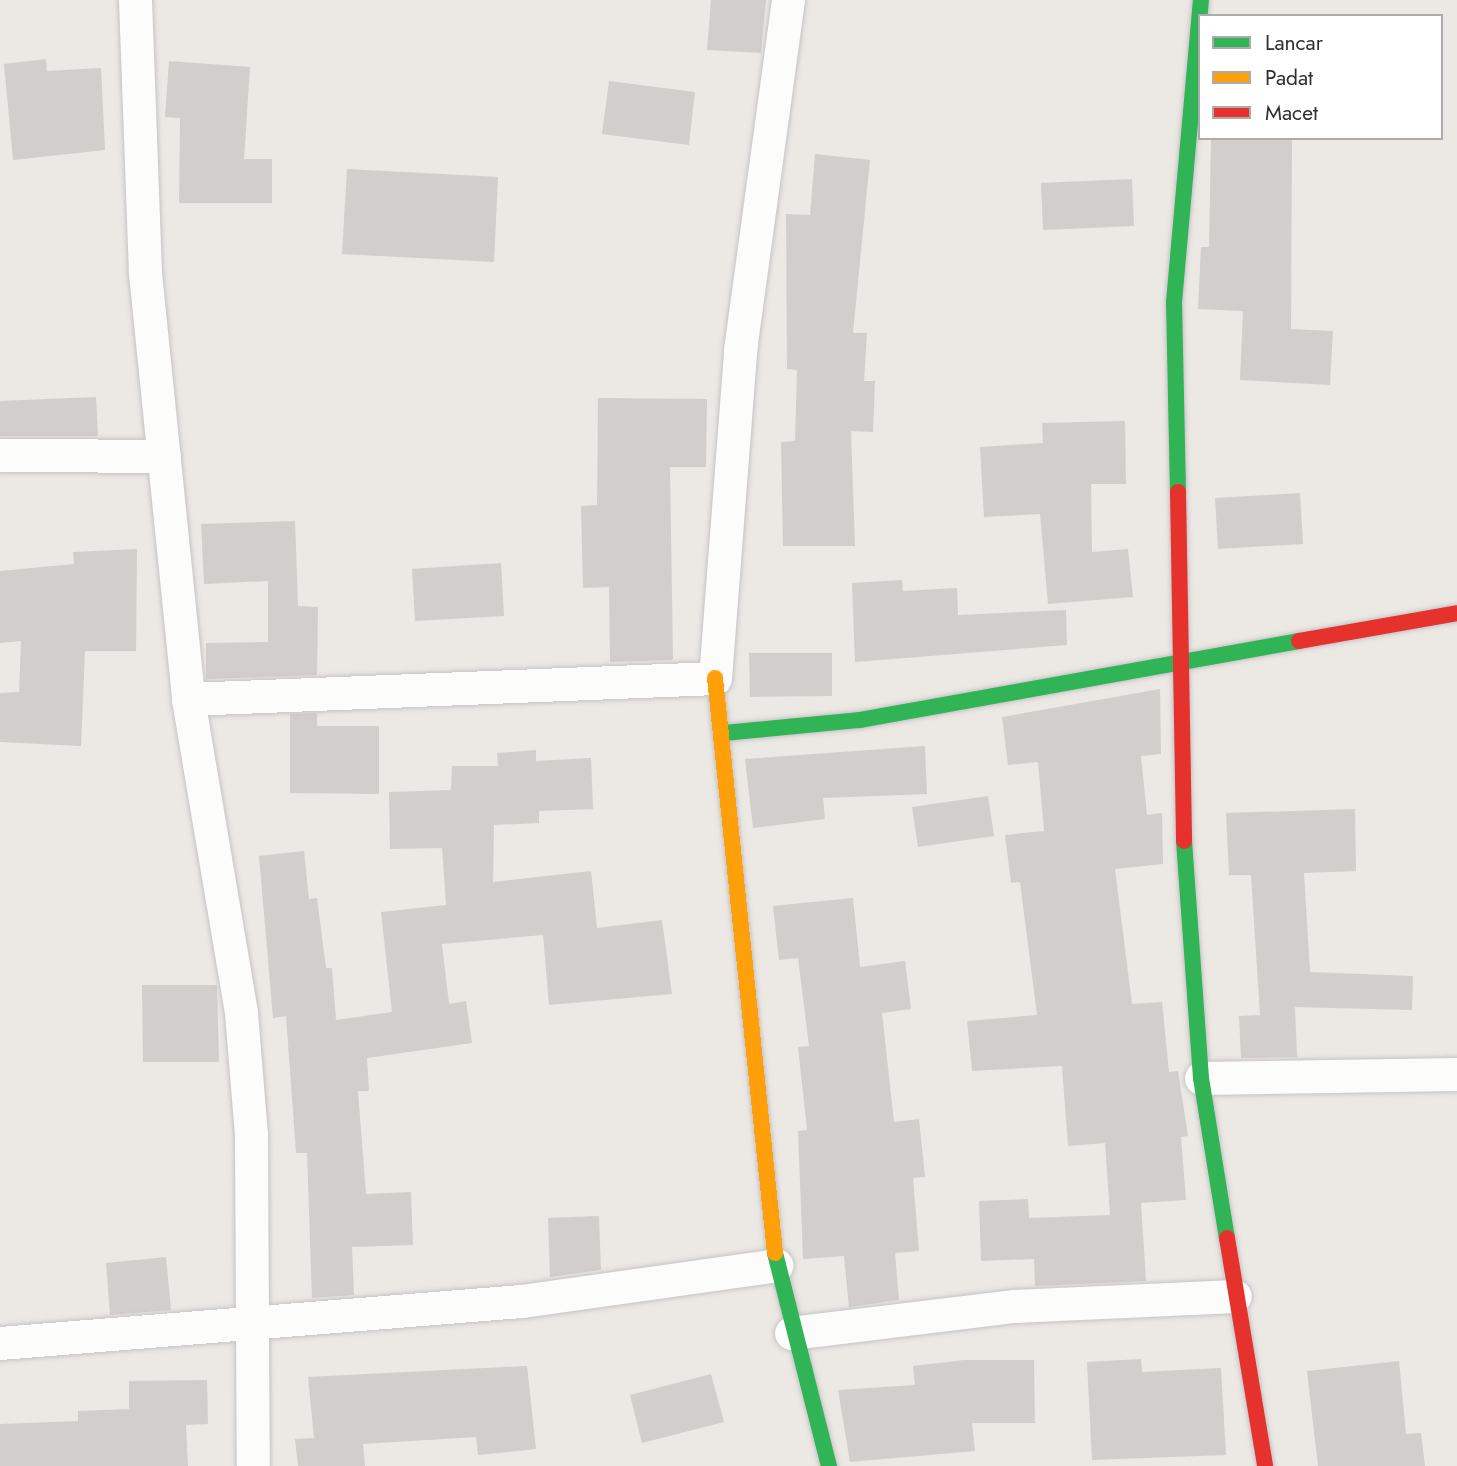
<!DOCTYPE html>
<style>
body{margin:0}
#map{position:relative;width:1457px;height:1466px;overflow:hidden;background:#ece8e4;font-family:Jost,sans-serif}
div>[style]{position:absolute}
[style*='--x']{left:calc(var(--x)*1px);top:calc(var(--y)*1px);width:calc(var(--w)*1px);rotate:calc(var(--a)*1deg)}
.building>*{inset:0;background:#d1cecb}
.roads{filter:drop-shadow(0 0 2px #c5c4c5) drop-shadow(0 0 2px #c5c4c5)}
.street>*{height:33px;margin:-16.5px;padding:0 16.5px;transform-origin:16.5px;border-radius:16.5px;background:#fcfcfb}
.fast>*{height:16px;margin:-8px;padding:0 8px;transform-origin:8px;border-radius:8px;background:#30b455}
.slow>*{height:16px;margin:-8px;padding:0 8px;transform-origin:8px;border-radius:8px;background:#ff9f0a}
.jam>*{height:16px;margin:-8px;padding:0 8px;transform-origin:8px;border-radius:8px;background:#e5322d}
span{translate:-50% -50%;white-space:nowrap;text-align:center;line-height:1.15;-webkit-text-stroke:7px #fff;paint-order:stroke}
.legend{position:absolute;left:1198px;top:14px;width:245px;height:126px;box-sizing:border-box;background:#fff;border:2px solid #ababab;margin:0;padding:9px 12px;list-style:none;font-size:21px;color:#2e2e2e}
.legend li{display:flex;align-items:center;gap:14px;height:35px}
.legend b{width:35px;border:2px solid #ababab}
</style>
<div id="map">
<div class="building">
<i style="clip-path:polygon(711px 0,766px 0,761px 53px,707px 50px)"></i>
<i style="clip-path:polygon(46px 59px,47px 71px,101px 68px,105px 150px,13px 160px,4px 64px)"></i>
<i style="clip-path:polygon(169px 61px,250px 67px,244px 159px,272px 159px,272px 203px,179px 203px,180px 118px,165px 117px)"></i>
<i style="clip-path:polygon(609px 81px,695px 92px,689px 145px,602px 134px)"></i>
<i style="clip-path:polygon(1211px 138px,1292px 138px,1291px 329px,1333px 331px,1330px 385px,1240px 380px,1243px 311px,1198px 309px,1201px 247px,1209px 247px)"></i>
<i style="clip-path:polygon(815px 154px,870px 160px,853px 333px,867px 333px,864px 381px,875px 381px,873px 432px,851px 431px,855px 546px,783px 546px,781px 442px,795px 441px,797px 370px,787px 369px,786px 214px,810px 215px)"></i>
<i style="clip-path:polygon(347px 169px,498px 177px,494px 262px,342px 254px)"></i>
<i style="clip-path:polygon(1132px 179px,1134px 226px,1043px 230px,1041px 183px)"></i>
<i style="clip-path:polygon(96px 397px,98px 436px,0 436px,0 401px)"></i>
<i style="clip-path:polygon(598px 398px,707px 399px,706px 467px,670px 467px,673px 660px,610px 662px,609px 587px,583px 588px,581px 506px,597px 505px)"></i>
<i style="clip-path:polygon(1125px 421px,1126px 484px,1091px 484px,1092px 552px,1128px 549px,1133px 597px,1048px 604px,1040px 514px,984px 517px,980px 447px,1043px 443px,1042px 423px)"></i>
<i style="clip-path:polygon(1300px 493px,1303px 544px,1218px 549px,1215px 498px)"></i>
<i style="clip-path:polygon(295px 521px,298px 606px,318px 607px,317px 675px,206px 679px,206px 643px,268px 642px,268px 581px,204px 584px,201px 524px)"></i>
<i style="clip-path:polygon(137px 549px,136px 651px,85px 651px,81px 746px,0 742px,0 693px,19px 692px,21px 641px,0 643px,0 571px,74px 564px,73px 552px)"></i>
<i style="clip-path:polygon(501px 563px,504px 616px,415px 621px,412px 569px)"></i>
<i style="clip-path:polygon(902px 580px,903px 591px,957px 588px,958px 615px,1066px 610px,1067px 645px,855px 662px,852px 583px)"></i>
<i style="clip-path:polygon(749px 653px,832px 653px,832px 696px,750px 697px)"></i>
<i style="clip-path:polygon(1160px 689px,1161px 754px,1141px 756px,1147px 815px,1162px 813px,1163px 864px,1115px 869px,1132px 1004px,1162px 1002px,1169px 1072px,1178px 1071px,1188px 1136px,1181px 1137px,1186px 1200px,1141px 1203px,1146px 1281px,1035px 1286px,1034px 1259px,981px 1261px,979px 1201px,1028px 1199px,1029px 1218px,1110px 1215px,1105px 1143px,1068px 1146px,1062px 1066px,972px 1071px,967px 1021px,1037px 1015px,1020px 882px,1011px 883px,1005px 835px,1044px 831px,1038px 762px,1008px 765px,1002px 717px)"></i>
<i style="clip-path:polygon(317px 713px,317px 726px,379px 726px,379px 794px,290px 793px,290px 714px)"></i>
<i style="clip-path:polygon(925px 746px,927px 794px,823px 798px,825px 819px,753px 828px,745px 759px)"></i>
<i style="clip-path:polygon(536px 750px,536px 761px,591px 758px,593px 809px,539px 811px,539px 823px,494px 825px,493px 882px,591px 871px,597px 928px,662px 920px,672px 994px,549px 1005px,543px 935px,442px 944px,449px 1004px,466px 1001px,472px 1043px,367px 1058px,369px 1091px,358px 1091px,366px 1194px,411px 1192px,413px 1245px,352px 1247px,354px 1295px,312px 1298px,307px 1153px,296px 1153px,286px 1016px,273px 1018px,259px 856px,304px 851px,309px 899px,317px 898px,326px 968px,332px 968px,336px 1020px,392px 1012px,381px 912px,446px 905px,442px 848px,390px 849px,389px 792px,451px 790px,452px 766px,498px 766px,497px 753px)"></i>
<i style="clip-path:polygon(988px 796px,994px 836px,918px 847px,912px 807px)"></i>
<i style="clip-path:polygon(1355px 809px,1356px 871px,1304px 873px,1310px 972px,1413px 976px,1412px 1010px,1295px 1007px,1297px 1057px,1241px 1058px,1239px 1016px,1260px 1015px,1251px 875px,1229px 875px,1226px 813px)"></i>
<i style="clip-path:polygon(853px 898px,860px 967px,905px 961px,911px 1009px,882px 1013px,894px 1122px,919px 1119px,925px 1177px,913px 1178px,919px 1251px,895px 1253px,899px 1300px,849px 1307px,844px 1256px,803px 1259px,798px 1131px,807px 1130px,798px 1047px,809px 1046px,798px 958px,779px 960px,773px 906px)"></i>
<i style="clip-path:polygon(142px 985px,217px 985px,219px 1062px,143px 1062px)"></i>
<i style="clip-path:polygon(599px 1216px,601px 1270px,550px 1277px,548px 1218px)"></i>
<i style="clip-path:polygon(166px 1257px,171px 1310px,110px 1315px,106px 1263px)"></i>
<i style="clip-path:polygon(1141px 1359px,1142px 1372px,1221px 1368px,1226px 1455px,1092px 1460px,1087px 1362px)"></i>
<i style="clip-path:polygon(964px 1360px,1034px 1360px,1035px 1423px,972px 1423px,975px 1451px,850px 1462px,838px 1390px,915px 1385px,913px 1366px)"></i>
<i style="clip-path:polygon(1399px 1361px,1406px 1434px,1421px 1433px,1425px 1466px,1318px 1466px,1307px 1371px)"></i>
<i style="clip-path:polygon(527px 1366px,536px 1449px,478px 1455px,476px 1437px,363px 1444px,365px 1466px,298px 1466px,295px 1439px,314px 1438px,308px 1377px)"></i>
<i style="clip-path:polygon(711px 1374px,724px 1422px,642px 1443px,630px 1395px)"></i>
<i style="clip-path:polygon(207px 1380px,208px 1424px,186px 1425px,188px 1466px,0 1466px,0 1424px,78px 1421px,78px 1411px,129px 1409px,129px 1381px)"></i>
</div>
<div class="roads">
<div class="street">
<i style="--x:135;--y:0;--w:273;--a:87.9"></i>
<i style="--x:145;--y:273;--w:428;--a:84.2"></i>
<i style="--x:188;--y:699;--w:318;--a:80.4"></i>
<i style="--x:241;--y:1013;--w:121;--a:85.3"></i>
<i style="--x:251;--y:1134;--w:332;--a:89.7"></i>
<i style="--x:0;--y:455;--w:164;--a:0.3"></i>
<i style="--x:188;--y:699;--w:527;--a:-2.28"></i>
<i style="--x:715;--y:678;--w:329;--a:-85.6"></i>
<i style="--x:740;--y:350;--w:353;--a:-82.2"></i>
<i style="--x:1201;--y:1078;--w:256;--a:-0.9"></i>
<i style="--x:791;--y:1333;--w:225;--a:-6.9"></i>
<i style="--x:1014;--y:1306;--w:221;--a:-2.6"></i>
<i style="--x:0;--y:1343;--w:523;--a:-4.61"></i>
<i style="--x:521;--y:1301;--w:258;--a:-8"></i>
</div>
<div class="fast">
<i style="--x:1178;--y:492;--w:190;--a:-91.2"></i>
<i style="--x:1174;--y:302;--w:303;--a:-84.9"></i>
<i style="--x:724;--y:733;--w:137;--a:-5.5"></i>
<i style="--x:860;--y:720;--w:446;--a:-10.2"></i>
<i style="--x:1184;--y:841;--w:238;--a:85.9"></i>
<i style="--x:1201;--y:1078;--w:162;--a:80.8"></i>
<i style="--x:775;--y:1253;--w:220;--a:75.8"></i>
</div>
<div class="slow">
<i style="--x:715;--y:678;--w:578;--a:84.04"></i>
</div>
<div class="jam">
<i style="--x:1178;--y:492;--w:349;--a:89"></i>
<i style="--x:1299;--y:641;--w:160;--a:-10"></i>
<i style="--x:1227;--y:1238;--w:231;--a:80.5"></i>
</div>
</div>
<ul class="legend">
<li><b style="height:9px;background:#30b455"></b>Lancar</li>
<li><b style="height:9px;background:#ff9f0a"></b>Padat</li>
<li><b style="height:9px;background:#e5322d"></b>Macet</li>
</ul>
</div>
